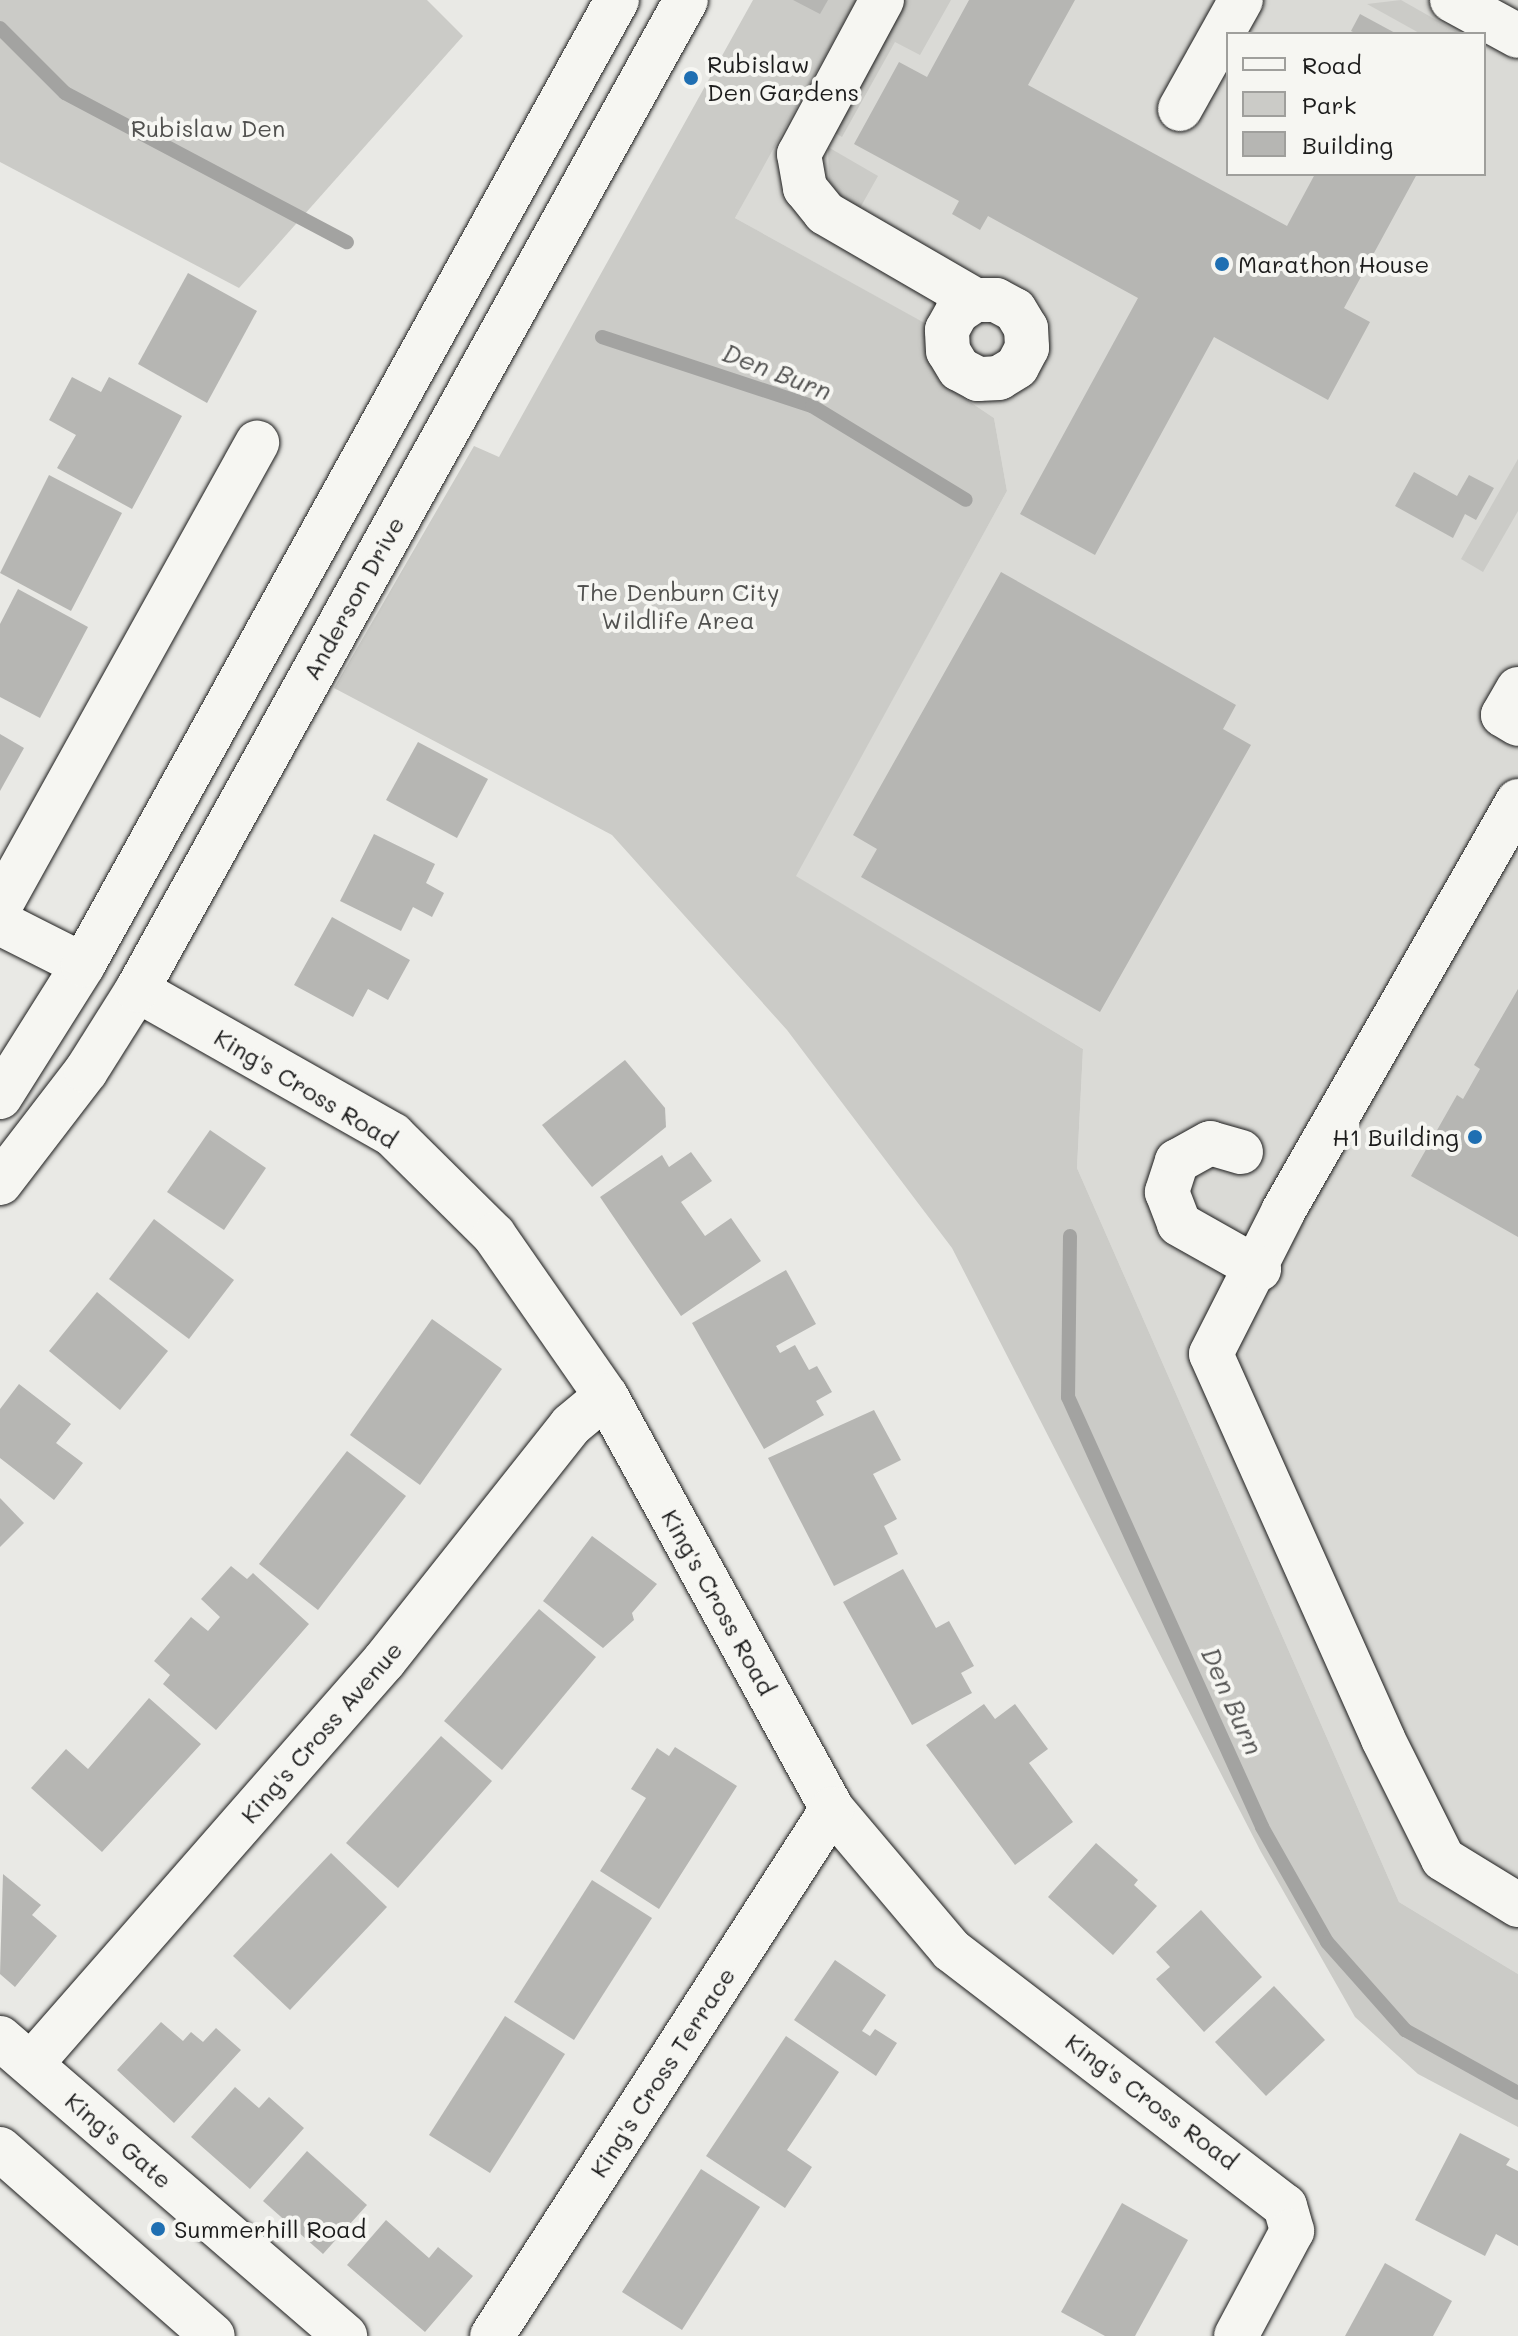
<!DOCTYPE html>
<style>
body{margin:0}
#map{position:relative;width:1518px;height:2336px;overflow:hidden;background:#e9e9e5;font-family:Mali,sans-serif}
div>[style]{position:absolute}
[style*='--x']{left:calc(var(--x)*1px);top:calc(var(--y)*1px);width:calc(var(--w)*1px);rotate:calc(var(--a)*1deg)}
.built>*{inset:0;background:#dadad6}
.green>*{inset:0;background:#cbcbc7}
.stream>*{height:14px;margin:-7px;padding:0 7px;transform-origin:7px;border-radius:7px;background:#a3a3a1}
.building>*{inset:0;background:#b6b6b3}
.roads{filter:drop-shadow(0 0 2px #1c1c1c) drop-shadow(0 0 2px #1c1c1c)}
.minor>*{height:44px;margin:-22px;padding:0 22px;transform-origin:22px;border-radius:22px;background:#f6f6f2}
.major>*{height:44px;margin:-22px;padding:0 22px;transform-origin:22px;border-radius:22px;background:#f6f6f2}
.dots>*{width:22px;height:22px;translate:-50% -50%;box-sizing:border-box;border:4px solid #f6f6f2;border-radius:50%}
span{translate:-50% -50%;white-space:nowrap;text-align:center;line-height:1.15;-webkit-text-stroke:8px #f6f6f2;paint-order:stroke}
.poi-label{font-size:24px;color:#1c1c1c}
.left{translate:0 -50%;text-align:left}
.right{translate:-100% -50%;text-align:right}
.park-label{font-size:24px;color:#51514f}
.street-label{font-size:24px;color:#1c1c1c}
.water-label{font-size:26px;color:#525251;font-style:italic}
.legend{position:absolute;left:1226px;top:32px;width:260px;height:144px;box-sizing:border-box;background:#f6f6f2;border:2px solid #9f9f9c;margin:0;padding:10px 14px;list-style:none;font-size:24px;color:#1c1c1c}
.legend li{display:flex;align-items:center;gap:16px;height:40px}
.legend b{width:40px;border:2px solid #9f9f9c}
</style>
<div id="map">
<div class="built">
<i style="clip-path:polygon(evenodd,753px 0,1518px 0,1518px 1974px,1399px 1902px,1077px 1168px,1083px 1049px,795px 876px,1007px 491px,994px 418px,939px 381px,930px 361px,929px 326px,735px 218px,757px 177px,753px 0,1228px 34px,1484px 34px,1484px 174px,1228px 174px,1228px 34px)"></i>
</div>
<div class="green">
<i style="clip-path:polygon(0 0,427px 0,463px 36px,239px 288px,0 162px)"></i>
<i style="clip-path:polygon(753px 0,856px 0,735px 218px,930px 326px,930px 361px,939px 381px,994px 418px,1007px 491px,796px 876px,1083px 1049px,1077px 1168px,1399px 1902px,1518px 1974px,1518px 2127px,1418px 2074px,1355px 2017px,1261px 1852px,952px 1248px,787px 1030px,612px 835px,334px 688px,474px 446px,499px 457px)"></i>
<i style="clip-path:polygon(907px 0,951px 0,920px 55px,895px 42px,842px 137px,833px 132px)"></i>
<i style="clip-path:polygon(1401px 0,1461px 34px,1421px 34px,1367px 4px)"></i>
<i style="clip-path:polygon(828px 147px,878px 176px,860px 208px,841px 197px,829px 181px)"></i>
<i style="clip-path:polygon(1518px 459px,1518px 511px,1483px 572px,1461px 559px)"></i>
</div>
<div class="stream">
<i style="--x:0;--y:28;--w:92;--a:45"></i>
<i style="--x:65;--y:93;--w:319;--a:27.9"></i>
<i style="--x:602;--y:337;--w:221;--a:18.2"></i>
<i style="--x:812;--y:406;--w:180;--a:31.4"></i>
<i style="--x:1070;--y:1236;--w:161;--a:90.7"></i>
<i style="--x:1068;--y:1397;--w:472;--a:65.7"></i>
<i style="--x:1262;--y:1827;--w:132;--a:60.5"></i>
<i style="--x:1327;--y:1942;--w:118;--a:48.4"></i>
<i style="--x:1405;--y:2030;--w:129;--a:29.1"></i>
</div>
<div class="building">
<i style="clip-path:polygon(793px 0,828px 0,820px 14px)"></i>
<i style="clip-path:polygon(969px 0,1075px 0,1028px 85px,1287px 226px,1315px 174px,1417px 174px,1344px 308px,1370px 322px,1328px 400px,1214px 337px,1095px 555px,1020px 514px,1138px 298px,988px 216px,980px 230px,952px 214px,959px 201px,854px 144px,899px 62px,927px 77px)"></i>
<i style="clip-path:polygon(1360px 14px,1397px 34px,1357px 34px,1351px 31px)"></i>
<i style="clip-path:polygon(188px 273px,257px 311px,207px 403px,138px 364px)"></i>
<i style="clip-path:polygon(72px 377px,101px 392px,109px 377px,182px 416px,132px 509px,57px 468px,76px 435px,49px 420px)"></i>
<i style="clip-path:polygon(1414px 472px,1457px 496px,1469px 475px,1494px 488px,1476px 520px,1465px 514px,1453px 538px,1395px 506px)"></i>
<i style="clip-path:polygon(49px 475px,122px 513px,71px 611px,0 573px)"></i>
<i style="clip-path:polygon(1001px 572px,1236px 705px,1223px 729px,1251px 745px,1100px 1012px,861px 877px,877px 849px,853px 835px)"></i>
<i style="clip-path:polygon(18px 589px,88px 627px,40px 718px,0 697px,0 624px)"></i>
<i style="clip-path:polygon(0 734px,24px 748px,0 791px)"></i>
<i style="clip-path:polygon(418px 742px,488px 779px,457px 838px,386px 800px)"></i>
<i style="clip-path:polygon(374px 834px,435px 864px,426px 883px,444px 893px,432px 917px,413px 907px,401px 931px,340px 901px)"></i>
<i style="clip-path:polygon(332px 917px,410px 960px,388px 1000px,368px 989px,353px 1017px,294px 985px)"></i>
<i style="clip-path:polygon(1518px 989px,1518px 1237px,1411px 1176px,1457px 1095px,1463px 1099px,1480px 1069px,1474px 1065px)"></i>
<i style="clip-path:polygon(625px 1060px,665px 1108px,666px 1127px,592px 1187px,542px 1125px)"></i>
<i style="clip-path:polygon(210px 1130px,266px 1168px,224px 1230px,167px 1192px)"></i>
<i style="clip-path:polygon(691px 1152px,712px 1181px,681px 1202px,705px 1236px,731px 1218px,761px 1261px,681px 1316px,600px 1197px,662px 1155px,669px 1167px)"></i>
<i style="clip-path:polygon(154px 1219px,234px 1280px,189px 1339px,109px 1279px)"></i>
<i style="clip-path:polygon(786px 1270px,816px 1324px,776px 1346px,780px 1353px,795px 1345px,809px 1370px,817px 1366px,832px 1392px,816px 1401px,824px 1415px,764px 1449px,692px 1323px)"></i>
<i style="clip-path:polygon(97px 1292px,168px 1351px,120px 1410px,49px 1351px)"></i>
<i style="clip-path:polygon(432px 1319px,502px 1369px,420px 1485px,350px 1435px)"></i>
<i style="clip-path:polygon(19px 1384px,71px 1424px,56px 1443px,83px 1463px,54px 1500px,0 1458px,0 1409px)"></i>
<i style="clip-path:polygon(874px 1410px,901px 1460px,873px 1474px,897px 1519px,884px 1526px,898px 1554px,834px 1586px,768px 1458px)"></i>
<i style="clip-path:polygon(347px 1451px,406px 1496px,318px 1610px,259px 1564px)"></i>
<i style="clip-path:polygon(0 1498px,24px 1523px,0 1547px)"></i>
<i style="clip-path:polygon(592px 1536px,657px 1584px,632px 1613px,634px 1620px,603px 1648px,543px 1601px)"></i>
<i style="clip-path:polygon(231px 1566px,247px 1579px,253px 1573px,309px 1624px,216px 1730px,163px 1684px,170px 1675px,154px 1661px,191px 1617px,208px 1631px,220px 1617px,201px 1599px)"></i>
<i style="clip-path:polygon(903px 1569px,936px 1628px,949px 1621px,974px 1666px,961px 1673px,972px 1693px,912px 1725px,843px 1602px)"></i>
<i style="clip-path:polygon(539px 1609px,596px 1657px,502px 1770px,444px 1721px)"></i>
<i style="clip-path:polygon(149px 1698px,201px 1744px,102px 1852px,31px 1788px,66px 1749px,88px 1769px)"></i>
<i style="clip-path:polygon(984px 1704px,995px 1719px,1015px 1704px,1048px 1749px,1029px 1763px,1073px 1822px,1015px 1865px,926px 1745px)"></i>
<i style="clip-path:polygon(441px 1736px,492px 1781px,398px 1888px,346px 1843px)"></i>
<i style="clip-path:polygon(675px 1747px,737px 1786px,659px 1909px,600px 1871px,646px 1798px,631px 1789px,657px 1748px,669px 1756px)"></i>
<i style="clip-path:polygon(1096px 1843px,1138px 1880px,1134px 1885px,1157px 1906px,1113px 1955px,1048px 1897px)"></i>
<i style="clip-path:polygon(331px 1853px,387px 1907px,290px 2010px,233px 1956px)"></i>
<i style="clip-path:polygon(3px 1874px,41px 1905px,32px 1915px,57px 1936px,15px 1987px,0 1974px)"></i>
<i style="clip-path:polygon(592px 1880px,652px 1918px,574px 2040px,514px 2002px)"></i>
<i style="clip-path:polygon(1201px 1910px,1262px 1977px,1204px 2032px,1156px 1979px,1170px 1967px,1156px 1952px)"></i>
<i style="clip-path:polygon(835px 1960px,886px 1995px,862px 2031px,870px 2036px,875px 2029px,897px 2043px,876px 2076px,794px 2020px)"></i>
<i style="clip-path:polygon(1274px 1986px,1325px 2040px,1266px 2096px,1215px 2042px)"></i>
<i style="clip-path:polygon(505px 2016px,565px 2054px,490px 2173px,429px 2135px)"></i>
<i style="clip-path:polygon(161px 2022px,183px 2041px,191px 2032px,203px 2042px,216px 2028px,241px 2050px,174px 2123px,117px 2070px)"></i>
<i style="clip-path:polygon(786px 2036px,839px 2072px,787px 2150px,812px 2167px,785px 2208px,706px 2156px)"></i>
<i style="clip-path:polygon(235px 2087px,259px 2108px,269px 2097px,304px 2128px,250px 2189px,191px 2137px)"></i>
<i style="clip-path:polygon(1460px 2133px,1510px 2159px,1506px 2165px,1518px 2171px,1518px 2246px,1496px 2234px,1485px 2256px,1415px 2220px)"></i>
<i style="clip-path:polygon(307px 2151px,367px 2205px,323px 2254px,263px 2201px)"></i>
<i style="clip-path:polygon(701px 2169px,760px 2207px,682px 2330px,622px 2292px)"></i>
<i style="clip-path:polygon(1122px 2203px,1188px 2240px,1135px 2336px,1105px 2336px,1061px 2312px)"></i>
<i style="clip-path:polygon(386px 2220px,429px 2258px,438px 2247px,473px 2276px,425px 2332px,347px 2265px)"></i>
<i style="clip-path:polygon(1385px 2263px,1452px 2301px,1433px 2336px,1345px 2336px)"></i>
</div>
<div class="roads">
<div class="minor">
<i style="--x:882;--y:0;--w:175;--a:118.3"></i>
<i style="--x:799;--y:154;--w:35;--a:80"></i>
<i style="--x:805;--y:188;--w:32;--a:51"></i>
<i style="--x:825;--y:213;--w:173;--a:30.1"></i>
<i style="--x:975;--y:300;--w:21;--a:0"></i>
<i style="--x:996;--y:300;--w:21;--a:28"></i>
<i style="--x:1015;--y:310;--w:21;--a:59"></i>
<i style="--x:1026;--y:328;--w:20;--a:87"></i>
<i style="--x:1027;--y:348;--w:21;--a:118"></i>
<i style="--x:1017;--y:367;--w:21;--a:149"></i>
<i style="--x:999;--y:378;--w:21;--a:177"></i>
<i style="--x:978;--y:379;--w:21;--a:-152"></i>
<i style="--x:959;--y:369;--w:21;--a:-121"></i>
<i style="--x:948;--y:351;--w:21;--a:-93"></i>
<i style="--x:947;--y:330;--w:21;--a:-61"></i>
<i style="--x:957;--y:312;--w:22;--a:-34"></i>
<i style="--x:1452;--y:0;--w:75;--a:28.6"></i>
<i style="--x:1180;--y:109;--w:125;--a:-60.8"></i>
<i style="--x:1518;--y:689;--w:30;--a:120"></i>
<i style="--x:1503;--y:715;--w:17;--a:31"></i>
<i style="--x:1518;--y:801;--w:473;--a:119.8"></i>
<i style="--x:1283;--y:1212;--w:159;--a:116.9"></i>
<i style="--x:1211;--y:1354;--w:422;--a:65.9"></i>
<i style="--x:1383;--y:1739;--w:134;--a:63.4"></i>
<i style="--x:1443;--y:1859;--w:88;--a:31.5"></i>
<i style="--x:0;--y:906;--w:530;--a:-60.97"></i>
<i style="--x:0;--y:923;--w:93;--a:26.8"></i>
<i style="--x:137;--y:990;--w:294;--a:29.5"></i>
<i style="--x:393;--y:1135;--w:142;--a:44.7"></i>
<i style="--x:494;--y:1235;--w:196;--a:55.2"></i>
<i style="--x:606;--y:1396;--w:471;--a:61.3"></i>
<i style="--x:832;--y:1809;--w:185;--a:49.8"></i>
<i style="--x:951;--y:1950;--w:421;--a:37.5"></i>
<i style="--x:1285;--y:2206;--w:26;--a:74"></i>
<i style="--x:1292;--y:2231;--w:119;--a:118.1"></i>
<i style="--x:1241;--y:1152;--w:32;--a:-164"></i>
<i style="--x:1210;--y:1143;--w:38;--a:151"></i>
<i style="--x:1177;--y:1161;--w:33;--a:108"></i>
<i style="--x:1167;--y:1192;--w:34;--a:69"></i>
<i style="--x:1179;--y:1224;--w:92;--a:29.4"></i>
<i style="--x:0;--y:2038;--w:456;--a:40.8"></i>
<i style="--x:31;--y:2064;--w:536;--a:-48.78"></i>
<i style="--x:384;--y:1661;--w:301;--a:-51.6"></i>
<i style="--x:571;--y:1425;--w:45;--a:-39.6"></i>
<i style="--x:0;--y:2149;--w:283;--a:41.3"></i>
<i style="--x:492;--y:2336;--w:627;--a:-57.17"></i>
</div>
<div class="major">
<i style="--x:0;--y:1097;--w:156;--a:-57.8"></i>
<i style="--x:83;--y:965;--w:1103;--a:-61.04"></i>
<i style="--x:0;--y:1183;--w:141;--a:-52.5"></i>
<i style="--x:86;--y:1071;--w:96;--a:-57.8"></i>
<i style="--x:137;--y:990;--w:1132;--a:-60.99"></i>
</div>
</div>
<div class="dots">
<i style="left:691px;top:78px;background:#1f6fb2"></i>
<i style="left:1222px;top:264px;background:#1f6fb2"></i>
<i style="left:1475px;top:1137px;background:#1f6fb2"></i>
<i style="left:158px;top:2229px;background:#1f6fb2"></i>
</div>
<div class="poi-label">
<span class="left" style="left:707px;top:78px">Rubislaw<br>Den Gardens</span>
<span class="left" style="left:1238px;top:264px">Marathon House</span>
<span class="right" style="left:1459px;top:1137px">H1 Building</span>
<span class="left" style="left:174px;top:2229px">Summerhill Road</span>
</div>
<div class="park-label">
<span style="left:208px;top:128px">Rubislaw Den</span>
<span style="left:678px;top:606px">The Denburn City<br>Wildlife Area</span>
</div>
<div class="street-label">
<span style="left:353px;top:598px;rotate:-61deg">Anderson Drive</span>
<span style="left:306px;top:1088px;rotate:31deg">King's Cross Road</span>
<span style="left:719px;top:1602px;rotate:61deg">King's Cross Road</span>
<span style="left:321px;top:1732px;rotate:-49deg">King's Cross Avenue</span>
<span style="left:662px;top:2072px;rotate:-57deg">King's Cross Terrace</span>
<span style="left:1152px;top:2101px;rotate:37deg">King's Cross Road</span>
<span style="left:119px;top:2140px;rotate:41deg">King's Gate</span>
</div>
<div class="water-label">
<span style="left:777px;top:372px;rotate:21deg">Den Burn</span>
<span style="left:1232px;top:1701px;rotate:66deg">Den Burn</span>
</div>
<ul class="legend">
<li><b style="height:10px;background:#f6f6f2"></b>Road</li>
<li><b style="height:22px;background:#cbcbc7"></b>Park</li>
<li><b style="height:22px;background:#b6b6b3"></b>Building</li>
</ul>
</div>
